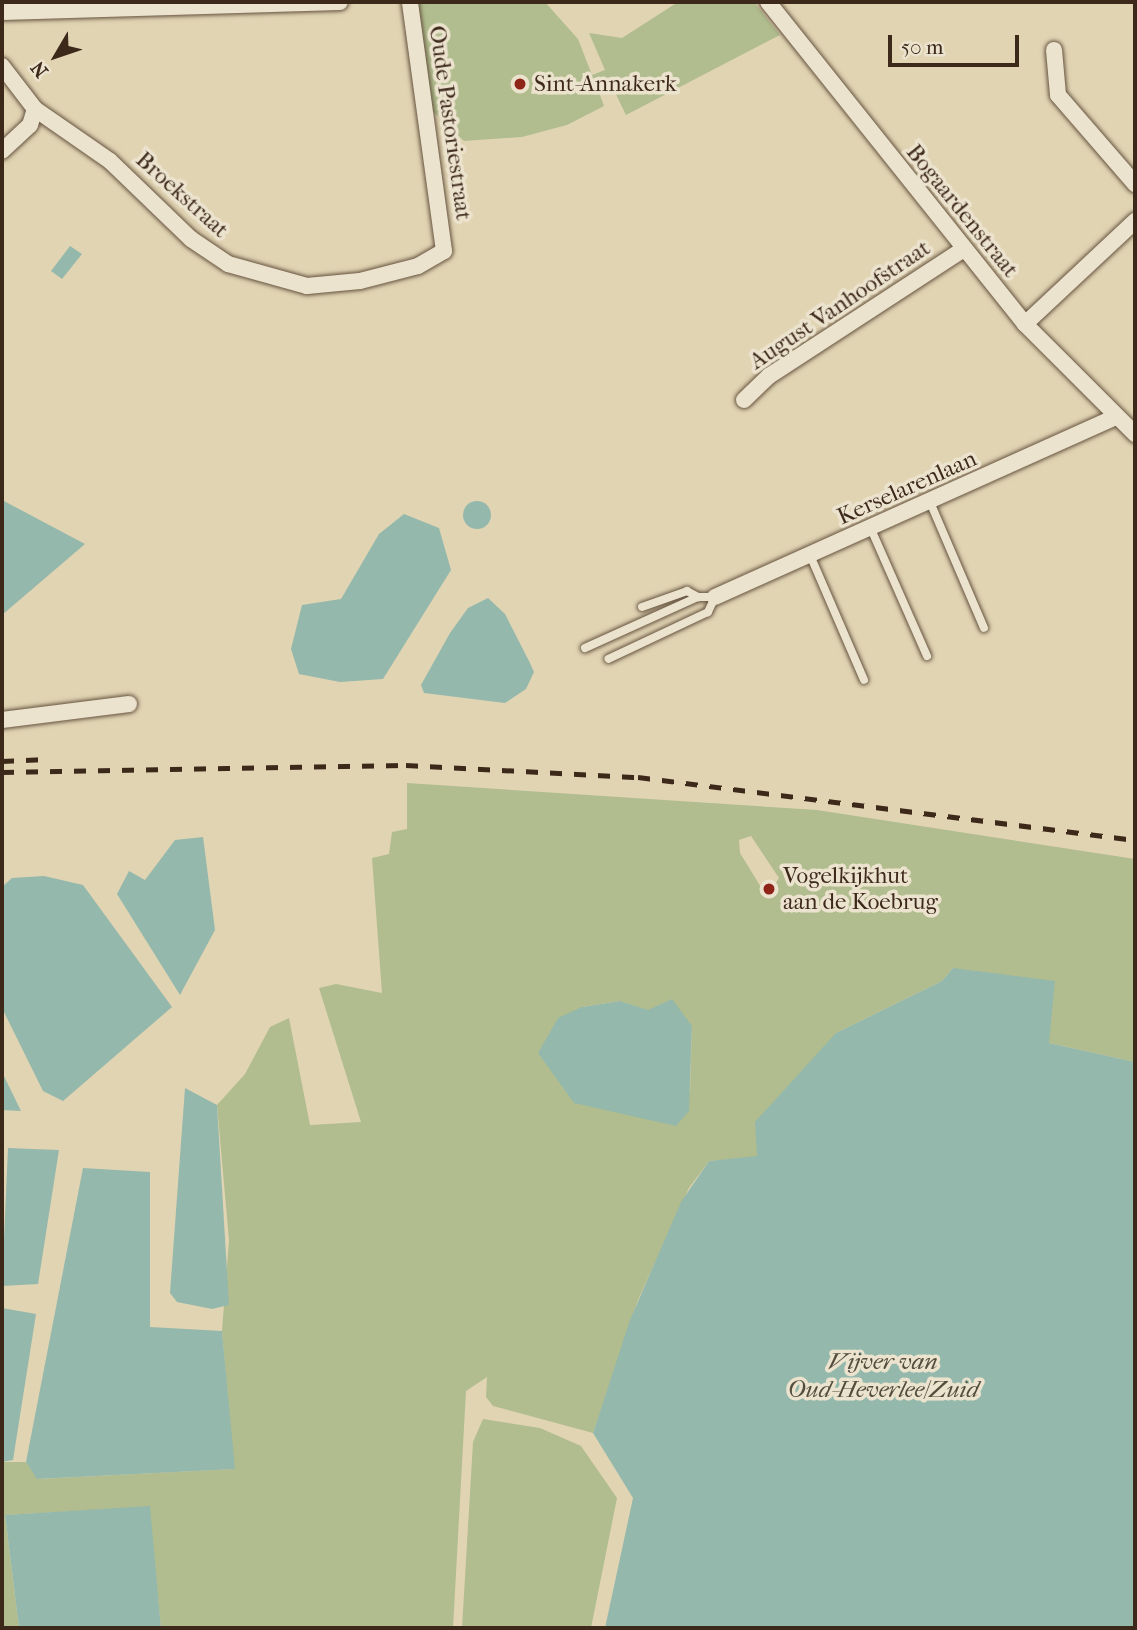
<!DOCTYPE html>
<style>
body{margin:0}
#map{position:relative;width:1137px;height:1630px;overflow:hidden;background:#e1d4b3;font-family:"IM FELL French Canon",serif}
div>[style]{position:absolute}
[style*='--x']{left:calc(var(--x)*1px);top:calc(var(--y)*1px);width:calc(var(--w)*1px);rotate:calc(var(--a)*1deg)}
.green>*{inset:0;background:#b1bd8e}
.water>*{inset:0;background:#94b8ab}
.round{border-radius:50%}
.roads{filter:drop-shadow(0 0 2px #665440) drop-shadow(0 0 2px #665440)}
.service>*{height:8px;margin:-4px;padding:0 4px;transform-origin:4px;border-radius:4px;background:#ece3ce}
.minor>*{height:16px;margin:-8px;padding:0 8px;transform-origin:8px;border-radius:8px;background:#ece3ce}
.rail>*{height:5px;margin-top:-2.5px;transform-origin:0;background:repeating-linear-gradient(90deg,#3d291a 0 12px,transparent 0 24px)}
.dots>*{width:19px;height:19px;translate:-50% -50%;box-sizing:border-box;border:4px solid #ece3ce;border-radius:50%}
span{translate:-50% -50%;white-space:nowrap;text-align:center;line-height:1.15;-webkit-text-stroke:7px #ece3ce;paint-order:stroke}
.poi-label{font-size:23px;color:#3d291a}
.left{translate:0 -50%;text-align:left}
.street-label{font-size:23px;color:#3d291a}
.water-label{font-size:24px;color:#534d3e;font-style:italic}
.frame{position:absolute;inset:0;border:4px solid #3d291a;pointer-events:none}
.north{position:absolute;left:21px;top:21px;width:70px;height:70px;-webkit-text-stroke:5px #ece3ce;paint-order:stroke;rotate:231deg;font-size:19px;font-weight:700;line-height:28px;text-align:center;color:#3d291a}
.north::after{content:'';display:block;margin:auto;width:24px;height:32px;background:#3d291a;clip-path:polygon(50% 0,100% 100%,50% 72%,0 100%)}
.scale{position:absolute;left:888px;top:35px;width:131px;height:32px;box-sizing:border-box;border:4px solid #3d291a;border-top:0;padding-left:9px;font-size:21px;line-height:24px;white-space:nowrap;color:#3d291a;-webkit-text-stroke:5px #ece3ce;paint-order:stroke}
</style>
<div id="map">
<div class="green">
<i style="clip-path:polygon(416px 2px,545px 2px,578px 39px,592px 75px,605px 70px,589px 33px,622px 38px,678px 2px,754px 2px,780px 35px,626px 115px,610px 82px,597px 87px,604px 106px,567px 125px,522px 137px,464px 141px,426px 105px)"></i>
<i style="clip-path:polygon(evenodd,407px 783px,817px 810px,1135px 859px,1135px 1062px,1049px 1043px,953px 968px,942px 981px,836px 1033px,758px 1157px,709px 1161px,689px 1188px,638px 1300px,593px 1433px,493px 1406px,486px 1397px,487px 1377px,466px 1391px,453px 1628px,161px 1628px,149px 1507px,5px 1515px,19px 1628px,2px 1628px,2px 1462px,26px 1462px,38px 1479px,234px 1469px,222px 1331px,229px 1240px,217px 1105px,245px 1074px,270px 1027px,289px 1018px,310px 1125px,361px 1122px,319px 988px,336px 984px,382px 993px,372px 858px,389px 854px,392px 832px,407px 829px,407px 783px,751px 836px,779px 878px,767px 897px,740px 853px,739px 840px,751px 836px,407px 783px,620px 1001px,692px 1026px,690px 1091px,582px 1007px,620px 1001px)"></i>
<i style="clip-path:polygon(483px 1419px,540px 1428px,581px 1446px,617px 1498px,591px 1628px,462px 1628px,473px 1442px)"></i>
</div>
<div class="water">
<i style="clip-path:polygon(70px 246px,82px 254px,62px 279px,51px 271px)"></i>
<i style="clip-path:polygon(2px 500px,85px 544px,2px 615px)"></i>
<i class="round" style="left:463px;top:501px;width:28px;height:28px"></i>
<i style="clip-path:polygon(404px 514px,439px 528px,451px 570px,383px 679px,340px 682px,299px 674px,291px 649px,302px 605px,341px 599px,379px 534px)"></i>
<i style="clip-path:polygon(488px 598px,505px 614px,529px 661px,534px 672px,526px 689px,505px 703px,424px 693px,421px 685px,450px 633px,468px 608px)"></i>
<i style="clip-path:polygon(203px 837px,215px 930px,180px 995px,117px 894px,129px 871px,145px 880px,175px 840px)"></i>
<i style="clip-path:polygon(44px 876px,83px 885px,172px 1007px,63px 1101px,43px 1091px,2px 1008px,2px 887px,12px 878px)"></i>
<i style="clip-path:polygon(953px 968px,1055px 981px,1049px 1043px,1135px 1062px,1135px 1628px,605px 1628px,633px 1498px,593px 1433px,630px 1320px,681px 1202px,709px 1161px,757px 1156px,755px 1122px,836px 1033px,942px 981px)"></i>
<i style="clip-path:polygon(672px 999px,692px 1026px,689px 1111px,676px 1126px,574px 1103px,538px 1053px,558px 1018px,582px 1007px,620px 1001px,648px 1010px)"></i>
<i style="clip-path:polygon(2px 1072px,21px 1111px,2px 1110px)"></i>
<i style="clip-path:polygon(185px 1088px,217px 1105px,229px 1305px,212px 1309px,177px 1302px,170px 1293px)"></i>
<i style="clip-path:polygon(8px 1148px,59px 1150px,38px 1284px,2px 1286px)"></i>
<i style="clip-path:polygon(83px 1168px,150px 1172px,150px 1327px,222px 1331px,235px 1469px,37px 1479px,26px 1462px)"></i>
<i style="clip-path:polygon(2px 1308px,36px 1314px,13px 1460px,2px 1462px)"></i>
<i style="clip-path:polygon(150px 1506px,161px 1628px,19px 1628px,5px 1515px)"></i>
</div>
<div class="roads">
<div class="service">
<i style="--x:930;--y:502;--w:137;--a:66.8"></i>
<i style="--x:871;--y:529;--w:139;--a:66.2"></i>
<i style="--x:810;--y:555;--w:136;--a:66.6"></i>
<i style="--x:642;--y:607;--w:48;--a:-19.6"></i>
<i style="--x:687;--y:591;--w:13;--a:29"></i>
<i style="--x:585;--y:648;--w:124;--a:-24.3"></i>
<i style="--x:698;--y:597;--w:17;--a:0"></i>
<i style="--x:715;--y:597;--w:17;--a:115"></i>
<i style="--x:708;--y:612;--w:110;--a:154.8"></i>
</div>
<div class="minor">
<i style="--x:768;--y:2;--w:412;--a:51.4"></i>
<i style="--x:1025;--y:324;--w:156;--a:45"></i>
<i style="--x:2;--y:12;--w:338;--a:-1.7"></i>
<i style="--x:1054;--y:50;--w:45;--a:84.9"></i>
<i style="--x:1058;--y:95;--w:118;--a:49.1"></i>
<i style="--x:2;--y:66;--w:54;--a:52.5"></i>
<i style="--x:35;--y:109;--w:91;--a:34.7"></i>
<i style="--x:110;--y:161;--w:112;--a:43.9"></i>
<i style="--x:191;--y:239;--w:45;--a:34"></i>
<i style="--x:228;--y:264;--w:82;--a:15.6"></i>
<i style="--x:307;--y:286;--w:53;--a:-5.4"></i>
<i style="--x:360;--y:281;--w:60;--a:-14.5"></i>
<i style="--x:418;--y:266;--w:30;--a:-30"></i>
<i style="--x:444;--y:251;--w:251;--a:-97.8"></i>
<i style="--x:2;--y:151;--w:38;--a:-43"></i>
<i style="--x:30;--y:125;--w:17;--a:-73"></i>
<i style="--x:1025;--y:324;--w:151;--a:-43.1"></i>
<i style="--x:744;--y:400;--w:35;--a:-44"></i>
<i style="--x:769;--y:376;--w:233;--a:-33.1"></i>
<i style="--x:715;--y:597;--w:440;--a:-24.2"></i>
<i style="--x:2;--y:720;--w:128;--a:-7.2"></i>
</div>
</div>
<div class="rail">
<i style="--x:2;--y:761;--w:45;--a:-2.5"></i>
<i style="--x:2;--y:772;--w:404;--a:-1"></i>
<i style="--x:406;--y:765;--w:232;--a:3"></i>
<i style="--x:638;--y:777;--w:501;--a:7.22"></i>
</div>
<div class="dots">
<i style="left:520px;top:84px;background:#8f2418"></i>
<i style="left:769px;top:889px;background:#8f2418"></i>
</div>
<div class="poi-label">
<span class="left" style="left:534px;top:84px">Sint-Annakerk</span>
<span class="left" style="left:783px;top:889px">Vogelkijkhut<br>aan de Koebrug</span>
</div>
<div class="street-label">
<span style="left:450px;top:123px;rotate:82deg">Oude Pastoriestraat</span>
<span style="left:182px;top:195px;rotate:42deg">Broekstraat</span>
<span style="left:962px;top:211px;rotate:51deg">Bogaardenstraat</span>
<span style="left:840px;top:305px;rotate:-34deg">August Vanhoofstraat</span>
<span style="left:907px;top:488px;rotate:-24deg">Kerselarenlaan</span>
</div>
<div class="water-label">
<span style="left:883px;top:1376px">Vijver van<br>Oud-Heverlee/Zuid</span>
</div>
<div class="frame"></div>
<div class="north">N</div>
<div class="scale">50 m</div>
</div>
